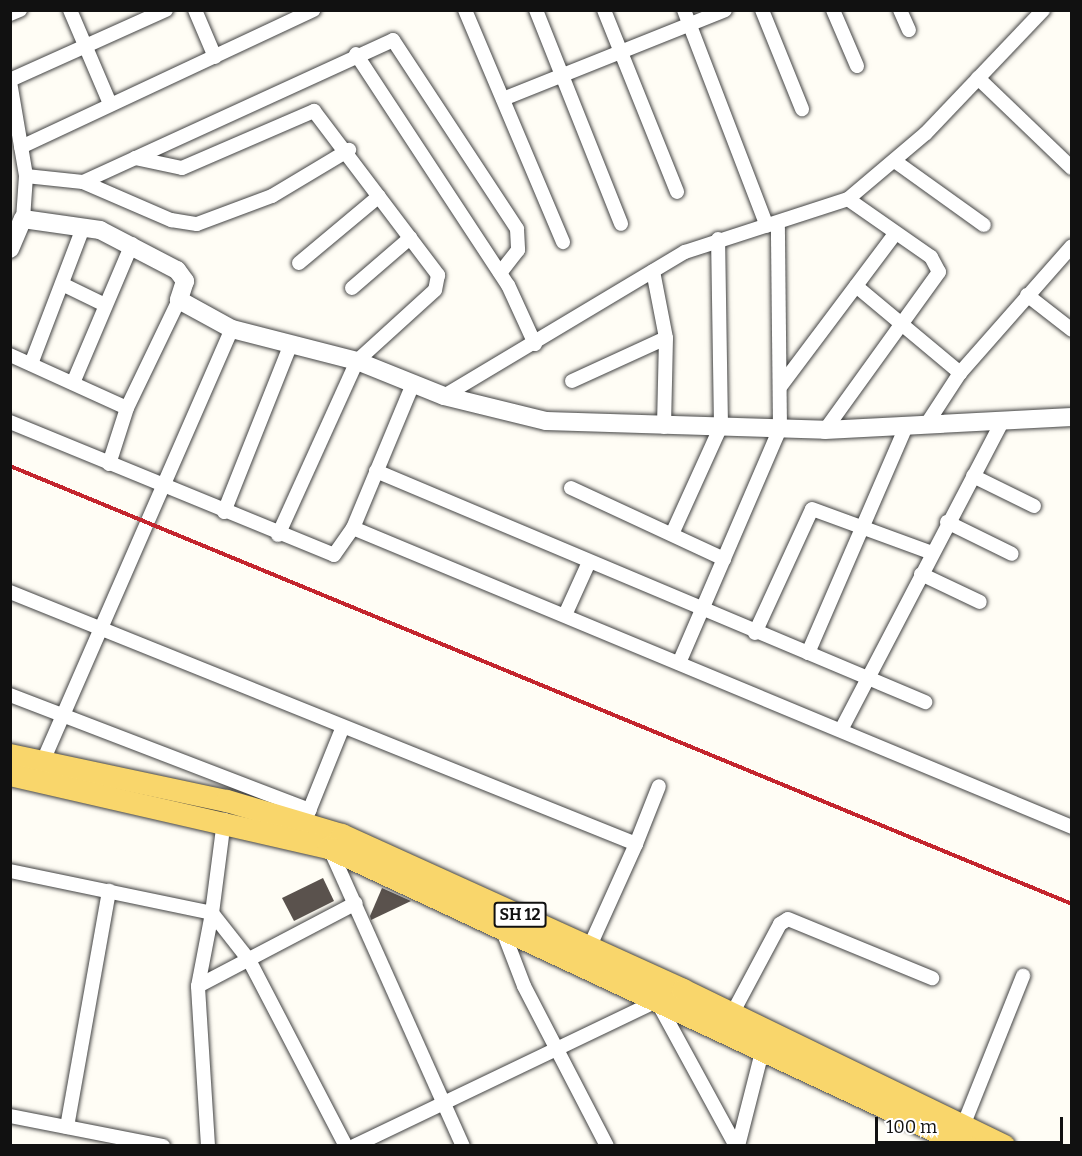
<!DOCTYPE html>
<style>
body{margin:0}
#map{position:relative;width:1082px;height:1156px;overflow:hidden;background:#fffdf5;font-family:Bitter,serif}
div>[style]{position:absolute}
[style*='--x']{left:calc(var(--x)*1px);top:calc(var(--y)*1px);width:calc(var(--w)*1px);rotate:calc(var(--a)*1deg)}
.building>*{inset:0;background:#5a524d}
.roads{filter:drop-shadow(0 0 2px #444) drop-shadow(0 0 2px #444)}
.minor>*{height:14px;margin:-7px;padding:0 7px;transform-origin:7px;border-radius:7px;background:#fff}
.tertiary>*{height:18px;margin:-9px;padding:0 9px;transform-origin:9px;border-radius:9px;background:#fff}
.primary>*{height:22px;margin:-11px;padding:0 11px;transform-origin:11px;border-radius:11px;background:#f9d66b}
.rail>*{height:4px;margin:-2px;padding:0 2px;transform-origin:2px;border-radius:2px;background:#c4262e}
span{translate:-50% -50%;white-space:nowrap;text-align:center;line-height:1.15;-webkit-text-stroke:6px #fff;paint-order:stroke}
.shield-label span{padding:2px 4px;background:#fff;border:2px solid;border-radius:4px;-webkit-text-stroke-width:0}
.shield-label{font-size:16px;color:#111;font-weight:700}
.frame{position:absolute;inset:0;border:12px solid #111;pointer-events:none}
.scale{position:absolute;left:875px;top:1117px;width:188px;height:27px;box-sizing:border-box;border:3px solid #111;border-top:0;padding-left:8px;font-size:18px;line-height:21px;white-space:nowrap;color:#111;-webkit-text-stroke:4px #fff;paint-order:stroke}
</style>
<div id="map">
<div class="building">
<i style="clip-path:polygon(323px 878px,334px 901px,294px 921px,282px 898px)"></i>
<i style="clip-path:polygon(382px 888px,411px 901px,371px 920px,370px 916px)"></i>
</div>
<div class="roads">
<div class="minor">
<i style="--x:70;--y:10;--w:102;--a:66.9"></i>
<i style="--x:195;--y:10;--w:51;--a:66.9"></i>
<i style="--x:465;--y:10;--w:252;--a:67.1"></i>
<i style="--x:536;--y:10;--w:230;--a:68.3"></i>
<i style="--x:604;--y:10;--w:196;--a:68.1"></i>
<i style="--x:684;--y:10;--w:231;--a:69"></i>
<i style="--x:762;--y:10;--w:107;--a:68"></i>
<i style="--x:833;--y:10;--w:61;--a:66.8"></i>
<i style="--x:900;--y:10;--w:22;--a:66"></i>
<i style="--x:10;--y:14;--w:11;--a:-22"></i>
<i style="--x:356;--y:54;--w:277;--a:56.7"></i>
<i style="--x:508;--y:285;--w:65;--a:65.4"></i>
<i style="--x:978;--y:78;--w:130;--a:43.8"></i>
<i style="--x:10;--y:80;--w:171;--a:-24.2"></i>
<i style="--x:10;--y:82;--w:95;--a:80.3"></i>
<i style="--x:26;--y:176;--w:43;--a:94"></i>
<i style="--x:503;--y:99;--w:239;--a:-21.8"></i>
<i style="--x:21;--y:147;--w:323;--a:-25.1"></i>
<i style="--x:135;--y:158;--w:48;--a:12"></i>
<i style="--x:182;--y:168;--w:144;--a:-23.4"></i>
<i style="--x:314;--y:111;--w:206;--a:52.9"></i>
<i style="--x:438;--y:275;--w:15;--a:101"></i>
<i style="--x:435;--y:290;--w:105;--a:137.7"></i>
<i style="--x:357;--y:361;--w:191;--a:114.4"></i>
<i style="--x:896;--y:162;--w:108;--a:35.6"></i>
<i style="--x:26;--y:176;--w:57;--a:6"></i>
<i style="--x:83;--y:182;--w:341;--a:-24.6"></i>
<i style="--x:393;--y:40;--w:226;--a:56.7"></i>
<i style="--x:517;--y:229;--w:21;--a:87"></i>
<i style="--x:518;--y:250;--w:29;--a:128"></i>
<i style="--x:83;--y:182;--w:96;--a:23.4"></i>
<i style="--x:171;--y:220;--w:26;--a:9"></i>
<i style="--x:197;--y:224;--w:80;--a:-20.5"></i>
<i style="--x:272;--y:196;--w:90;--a:-30.9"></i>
<i style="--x:299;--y:263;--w:104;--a:-39.9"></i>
<i style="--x:653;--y:271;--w:68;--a:79"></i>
<i style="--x:666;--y:338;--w:89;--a:91.3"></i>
<i style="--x:62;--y:284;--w:48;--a:26"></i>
<i style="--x:856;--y:286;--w:136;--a:39.9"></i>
<i style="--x:352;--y:288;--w:77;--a:-40.8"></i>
<i style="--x:1027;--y:295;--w:57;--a:37.9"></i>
<i style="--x:10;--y:355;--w:128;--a:24.4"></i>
<i style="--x:31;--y:364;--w:146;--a:-69.1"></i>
<i style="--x:572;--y:381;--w:103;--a:-24.6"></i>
<i style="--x:73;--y:383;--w:151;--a:-67"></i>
<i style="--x:780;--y:387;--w:191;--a:-53.1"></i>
<i style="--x:444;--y:396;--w:281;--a:-30.9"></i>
<i style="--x:685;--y:252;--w:171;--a:-18"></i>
<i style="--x:848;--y:199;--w:102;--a:-40.2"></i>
<i style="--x:926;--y:133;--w:170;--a:-46.4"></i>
<i style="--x:10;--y:422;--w:350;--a:22.3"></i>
<i style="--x:334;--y:555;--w:33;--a:-55"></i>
<i style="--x:353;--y:528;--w:156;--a:-67.4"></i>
<i style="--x:928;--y:422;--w:59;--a:-56.9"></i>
<i style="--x:960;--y:373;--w:169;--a:-48.6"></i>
<i style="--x:825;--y:430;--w:195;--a:-54.2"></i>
<i style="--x:939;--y:272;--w:17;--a:-118"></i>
<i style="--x:931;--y:257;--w:101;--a:-145.1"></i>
<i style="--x:109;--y:464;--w:59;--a:-72.2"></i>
<i style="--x:127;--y:408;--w:120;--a:-64.3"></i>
<i style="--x:376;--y:471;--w:596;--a:22.82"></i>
<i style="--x:973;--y:476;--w:68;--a:26.2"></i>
<i style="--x:571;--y:488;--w:169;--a:24.9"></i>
<i style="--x:224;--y:512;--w:181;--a:-68.3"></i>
<i style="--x:947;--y:522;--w:72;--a:26.2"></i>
<i style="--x:353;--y:528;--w:779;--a:22.58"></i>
<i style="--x:672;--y:534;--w:119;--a:-65.6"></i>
<i style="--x:721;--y:426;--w:187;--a:-90.9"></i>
<i style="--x:921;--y:574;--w:65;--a:25.4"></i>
<i style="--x:10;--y:592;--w:675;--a:21.93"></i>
<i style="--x:636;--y:844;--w:114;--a:114.3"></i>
<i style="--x:565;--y:615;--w:58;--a:-65.6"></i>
<i style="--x:755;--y:633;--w:136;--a:-65.3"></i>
<i style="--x:812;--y:509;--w:128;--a:20.1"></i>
<i style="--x:808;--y:653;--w:249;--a:-66.6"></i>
<i style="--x:679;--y:663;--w:256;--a:-66.7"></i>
<i style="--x:780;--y:428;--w:205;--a:-90.6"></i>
<i style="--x:10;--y:695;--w:321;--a:21"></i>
<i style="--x:841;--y:730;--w:348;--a:-62.4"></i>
<i style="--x:43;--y:761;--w:472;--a:-66.4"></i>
<i style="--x:307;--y:816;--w:94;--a:-68.1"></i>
<i style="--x:636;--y:844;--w:62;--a:-68.4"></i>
<i style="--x:330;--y:849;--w:325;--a:65.9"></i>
<i style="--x:10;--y:871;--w:206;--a:11.7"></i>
<i style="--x:212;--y:913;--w:94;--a:-82.6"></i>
<i style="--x:212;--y:913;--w:60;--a:51.8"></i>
<i style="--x:249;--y:960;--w:210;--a:62.5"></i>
<i style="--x:501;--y:926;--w:64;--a:69"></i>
<i style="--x:524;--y:986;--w:180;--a:62.6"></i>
<i style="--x:198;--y:986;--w:178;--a:-27.7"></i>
<i style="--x:658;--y:1003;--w:163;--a:61.4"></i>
<i style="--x:732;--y:1014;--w:102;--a:-61.9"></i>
<i style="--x:780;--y:924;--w:9;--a:-32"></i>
<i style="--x:788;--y:919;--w:156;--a:22.3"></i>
<i style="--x:10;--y:1116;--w:156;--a:11.1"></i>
<i style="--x:963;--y:1126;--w:162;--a:-68.2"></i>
<i style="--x:67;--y:1127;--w:240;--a:-79.9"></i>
<i style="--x:208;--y:1146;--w:160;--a:-93.6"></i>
<i style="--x:198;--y:986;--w:74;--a:-79.1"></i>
<i style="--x:354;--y:1146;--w:338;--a:-25.6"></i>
<i style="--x:738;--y:1146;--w:101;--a:-75.7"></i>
</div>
<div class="tertiary">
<i style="--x:10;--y:249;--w:33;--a:-67"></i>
<i style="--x:23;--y:219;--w:78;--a:8.1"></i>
<i style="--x:100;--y:230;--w:87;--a:27.5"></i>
<i style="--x:177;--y:270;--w:14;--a:54"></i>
<i style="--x:185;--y:281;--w:20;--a:108"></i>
<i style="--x:179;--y:300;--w:60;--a:28.7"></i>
<i style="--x:232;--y:329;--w:129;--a:14.4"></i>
<i style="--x:357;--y:361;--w:94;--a:21.9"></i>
<i style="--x:444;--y:396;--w:105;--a:13.8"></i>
<i style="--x:546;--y:421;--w:279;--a:1.8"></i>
<i style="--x:825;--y:430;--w:247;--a:-3"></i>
</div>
<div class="primary">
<i style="--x:10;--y:755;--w:222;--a:12"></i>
<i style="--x:227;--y:801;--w:120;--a:16.5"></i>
<i style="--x:342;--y:835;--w:375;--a:24.4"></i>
<i style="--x:683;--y:990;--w:357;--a:25.9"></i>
<i style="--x:10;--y:775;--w:327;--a:12.9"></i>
<i style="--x:329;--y:848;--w:704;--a:25.04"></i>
</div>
</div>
<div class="rail">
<i style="--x:10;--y:466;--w:1149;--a:22.41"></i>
</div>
<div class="shield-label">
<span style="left:520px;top:915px">SH 12</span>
</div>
<div class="frame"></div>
<div class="scale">100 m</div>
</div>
